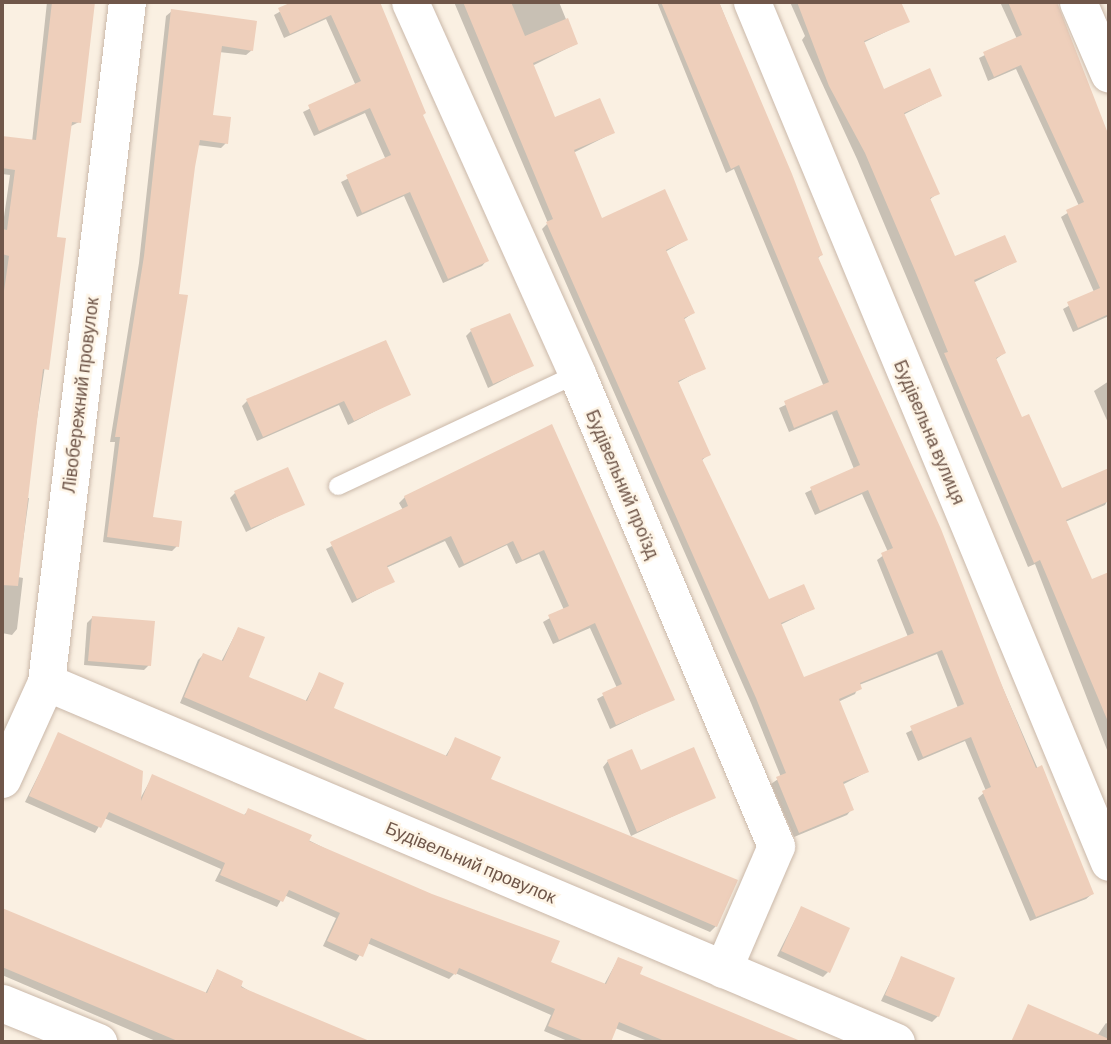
<!DOCTYPE html>
<meta charset="utf-8">
<style>
body{margin:0}
#map{position:relative;width:1111px;height:1044px;overflow:hidden;background:#faf0e2;font-family:Barlow,sans-serif}
div>[style]{position:absolute}
[style*='--x']{left:calc(var(--x)*1px);top:calc(var(--y)*1px);width:calc(var(--w)*1px);rotate:calc(var(--a)*1deg)}
.shadow>*{inset:0;background:#0003}
.building>*{inset:0;background:#eecfbb}
.roads{filter:drop-shadow(0 0 2px #cab8a9) drop-shadow(0 0 2px #cab8a9)}
.service>*{height:18px;margin:-9px;padding:0 9px;transform-origin:9px;border-radius:9px;background:#fff}
.minor>*{height:37px;margin:-18.5px;padding:0 18.5px;transform-origin:18.5px;border-radius:18.5px;background:#fff}
span{translate:-50% -50%;white-space:nowrap;text-align:center;line-height:1.15;-webkit-text-stroke:5px #fef5e7;paint-order:stroke}
.street-label{font-size:18px;color:#70574a}
.frame{position:absolute;inset:0;border:4px solid #70574a;pointer-events:none}
</style>
<div id="map">
<div class="shadow">
<i style="clip-path:polygon(47px 2px,94px 2px,79px 122px,69px 127px,55px 239px,64px 240px,25px 498px,29px 498px,18px 577px,23px 578px,17px 629px,12px 635px,2px 633px,2px 231px,10px 175px,2px 174px,2px 138px,32px 142px)"></i>
<i style="clip-path:polygon(297px 2px,377px 2px,424px 113px,421px 115px,487px 260px,482px 266px,443px 283px,404px 196px,357px 217px,341px 182px,386px 160px,365px 113px,314px 136px,303px 112px,356px 86px,326px 19px,284px 38px,274px 15px)"></i>
<i style="clip-path:polygon(454px 2px,559px 2px,576px 44px,532px 66px,554px 119px,613px 133px,573px 153px,601px 220px,686px 240px,665px 252px,693px 313px,683px 320px,704px 368px,677px 383px,708px 455px,701px 461px,768px 601px,813px 609px,780px 625px,803px 680px,908px 637px,877px 560px,888px 552px,862px 494px,815px 515px,805px 493px,854px 469px,832px 414px,789px 432px,779px 408px,824px 387px,734px 169px,726px 173px,657px 2px,719px 2px,821px 255px,817px 259px,1092px 894px,1086px 899px,1030px 921px,978px 798px,986px 791px,965px 741px,918px 761px,906px 733px,958px 708px,937px 654px,859px 685px,855px 694px,838px 702px,867px 772px,842px 785px,852px 809px,847px 815px,794px 837px,771px 784px,781px 777px,751px 703px,542px 229px,548px 223px)"></i>
<i style="clip-path:polygon(790px 2px,899px 2px,908px 21px,863px 43px,884px 91px,940px 96px,903px 115px,938px 193px,929px 200px,954px 259px,1015px 262px,973px 283px,1004px 353px,995px 360px,1021px 419px,1061px 491px,1100px 474px,1109px 497px,1105px 505px,1065px 522px,1091px 582px,1109px 574px,1109px 755px,1035px 564px,1028px 567px,857px 159px,802px 40px,805px 36px)"></i>
<i style="clip-path:polygon(1000px 2px,1056px 2px,1109px 140px,1109px 316px,1073px 332px,1063px 309px,1094px 292px,1061px 217px,1079px 206px,1016px 69px,988px 81px,979px 58px,1017px 39px)"></i>
<i style="clip-path:polygon(172px 11px,252px 50px,246px 55px,219px 52px,211px 116px,226px 143px,221px 148px,197px 145px,177px 295px,186px 297px,151px 518px,177px 546px,172px 551px,103px 542px,115px 442px,110px 442px,139px 263px,166px 16px)"></i>
<i style="clip-path:polygon(471px 331px,531px 366px,488px 388px,466px 336px)"></i>
<i style="clip-path:polygon(1109px 381px,1109px 425px,1094px 391px)"></i>
<i style="clip-path:polygon(409px 394px,348px 425px,339px 405px,257px 441px,242px 406px,247px 401px)"></i>
<i style="clip-path:polygon(551px 427px,673px 699px,610px 729px,597px 699px,617px 688px,590px 628px,553px 644px,543px 622px,564px 610px,539px 554px,516px 564px,507px 545px,459px 568px,445px 541px,386px 568px,393px 581px,352px 603px,326px 549px,403px 510px,399px 503px,405px 497px)"></i>
<i style="clip-path:polygon(235px 493px,303px 504px,246px 532px,230px 498px)"></i>
<i style="clip-path:polygon(92px 618px,149px 665px,144px 670px,84px 665px,87px 623px)"></i>
<i style="clip-path:polygon(238px 629px,246px 678px,305px 702px,320px 674px,331px 709px,445px 757px,456px 739px,489px 780px,716px 926px,710px 932px,180px 703px,198px 660px,203px 655px,221px 662px)"></i>
<i style="clip-path:polygon(59px 734px,140px 799px,152px 777px,243px 816px,249px 810px,549px 962px,604px 985px,618px 959px,638px 974px,792px 1042px,650px 1042px,615px 1028px,609px 1042px,570px 1042px,544px 1031px,551px 1015px,455px 973px,449px 979px,367px 943px,356px 961px,323px 946px,336px 918px,284px 895px,277px 907px,215px 881px,221px 869px,104px 818px,95px 833px,25px 802px)"></i>
<i style="clip-path:polygon(608px 761px,640px 772px,714px 797px,631px 836px,603px 767px)"></i>
<i style="clip-path:polygon(801px 908px,828px 972px,823px 977px,777px 956px)"></i>
<i style="clip-path:polygon(2px 910px,205px 994px,217px 971px,331px 1042px,158px 1042px,2px 975px)"></i>
<i style="clip-path:polygon(902px 958px,938px 1016px,932px 1022px,881px 1001px)"></i>
<i style="clip-path:polygon(1028px 1006px,1097px 1036px,1106px 1023px,1109px 1025px,1109px 1042px,1013px 1042px)"></i>
</div>
<div class="building">
<i style="clip-path:polygon(52px 2px,95px 2px,81px 123px,72px 122px,57px 237px,66px 238px,49px 370px,43px 369px,18px 586px,2px 585px,2px 305px,9px 256px,2px 254px,2px 229px,7px 230px,15px 170px,2px 168px,2px 136px,36px 140px)"></i>
<i style="clip-path:polygon(292px 2px,380px 2px,426px 113px,423px 115px,489px 261px,448px 279px,410px 192px,362px 213px,346px 175px,391px 155px,370px 108px,319px 131px,308px 105px,361px 81px,331px 15px,290px 34px,278px 8px)"></i>
<i style="clip-path:polygon(463px 2px,511px 2px,525px 36px,568px 18px,578px 44px,533px 63px,555px 117px,600px 98px,615px 133px,574px 150px,602px 218px,665px 189px,688px 240px,666px 250px,695px 313px,684px 318px,706px 369px,678px 381px,711px 455px,702px 459px,769px 599px,804px 584px,815px 609px,781px 623px,804px 677px,914px 633px,881px 553px,893px 548px,868px 490px,820px 511px,810px 487px,860px 465px,837px 410px,794px 428px,784px 401px,829px 382px,739px 165px,731px 169px,661px 2px,719px 2px,792px 174px,823px 255px,818px 257px,941px 529px,1003px 688px,1036px 768px,1042px 765px,1094px 894px,1036px 917px,982px 791px,991px 787px,971px 737px,923px 757px,910px 726px,964px 704px,942px 650px,860px 683px,862px 689px,839px 699px,869px 772px,843px 782px,854px 810px,799px 833px,776px 777px,786px 773px,756px 698px,546px 222px,553px 219px)"></i>
<i style="clip-path:polygon(797px 2px,901px 2px,910px 22px,864px 41px,884px 89px,930px 68px,942px 96px,904px 113px,940px 194px,930px 198px,955px 256px,1005px 235px,1017px 262px,974px 280px,1006px 353px,996px 358px,1022px 417px,1029px 414px,1062px 488px,1109px 468px,1109px 501px,1066px 520px,1092px 579px,1109px 572px,1109px 724px,1040px 560px,1034px 563px,944px 353px,948px 352px,916px 273px,865px 153px,829px 86px)"></i>
<i style="clip-path:polygon(1008px 2px,1057px 2px,1109px 136px,1109px 314px,1078px 328px,1067px 302px,1100px 288px,1066px 210px,1084px 202px,1021px 65px,994px 77px,983px 52px,1022px 35px)"></i>
<i style="clip-path:polygon(171px 9px,257px 21px,253px 51px,222px 46px,213px 115px,231px 117px,228px 144px,200px 140px,195px 167px,179px 294px,188px 295px,153px 517px,182px 521px,179px 547px,107px 537px,120px 437px,115px 437px,144px 256px)"></i>
<i style="clip-path:polygon(510px 313px,534px 366px,493px 384px,470px 329px)"></i>
<i style="clip-path:polygon(386px 340px,411px 395px,354px 421px,344px 401px,263px 437px,246px 399px)"></i>
<i style="clip-path:polygon(552px 424px,675px 700px,616px 725px,602px 693px,622px 684px,595px 623px,559px 640px,548px 615px,569px 606px,544px 550px,522px 560px,513px 541px,464px 564px,451px 536px,387px 566px,395px 582px,357px 599px,330px 542px,408px 506px,404px 496px)"></i>
<i style="clip-path:polygon(288px 467px,305px 505px,251px 528px,234px 491px)"></i>
<i style="clip-path:polygon(92px 616px,155px 621px,151px 666px,88px 661px)"></i>
<i style="clip-path:polygon(238px 627px,265px 637px,249px 677px,307px 701px,319px 672px,344px 683px,334px 708px,447px 756px,455px 737px,501px 757px,491px 779px,738px 880px,717px 927px,184px 697px,203px 653px,223px 661px)"></i>
<i style="clip-path:polygon(58px 732px,143px 771px,141px 801px,152px 774px,245px 815px,248px 808px,312px 835px,309px 841px,432px 894px,560px 941px,551px 962px,606px 984px,618px 957px,643px 967px,640px 974px,803px 1042px,667px 1042px,619px 1022px,611px 1042px,587px 1042px,548px 1026px,555px 1009px,459px 968px,456px 975px,371px 938px,363px 957px,327px 941px,340px 913px,289px 890px,283px 902px,220px 875px,225px 863px,109px 812px,101px 828px,29px 796px)"></i>
<i style="clip-path:polygon(694px 747px,716px 798px,637px 832px,607px 760px,632px 749px,641px 770px)"></i>
<i style="clip-path:polygon(801px 906px,850px 928px,830px 973px,781px 951px)"></i>
<i style="clip-path:polygon(2px 908px,207px 993px,217px 969px,243px 981px,241px 987px,372px 1042px,180px 1042px,2px 967px)"></i>
<i style="clip-path:polygon(901px 956px,955px 978px,939px 1017px,885px 995px)"></i>
<i style="clip-path:polygon(1028px 1004px,1109px 1039px,1109px 1042px,1011px 1042px)"></i>
</div>
<div class="roads">
<div class="service">
<i style="--x:338;--y:486;--w:264;--a:-25.1"></i>
</div>
<div class="minor">
<i style="--x:410;--y:2;--w:408;--a:65.8"></i>
<i style="--x:577;--y:374;--w:512;--a:67.14"></i>
<i style="--x:776;--y:846;--w:134;--a:113.3"></i>
<i style="--x:752;--y:2;--w:931;--a:67.46"></i>
<i style="--x:1078;--y:2;--w:78;--a:66.7"></i>
<i style="--x:46;--y:682;--w:923;--a:22.95"></i>
<i style="--x:2;--y:779;--w:107;--a:-65.6"></i>
<i style="--x:46;--y:682;--w:685;--a:-83.21"></i>
<i style="--x:2;--y:1003;--w:104;--a:22.1"></i>
</div>
</div>
<div class="street-label">
<span style="left:80px;top:395px;rotate:-83deg">Лівобережний провулок</span>
<span style="left:930px;top:432px;rotate:67deg">Будівельна вулиця</span>
<span style="left:623px;top:484px;rotate:67deg">Будівельний проїзд</span>
<span style="left:471px;top:862px;rotate:23deg">Будівельний провулок</span>
</div>
<div class="frame"></div>
</div>
